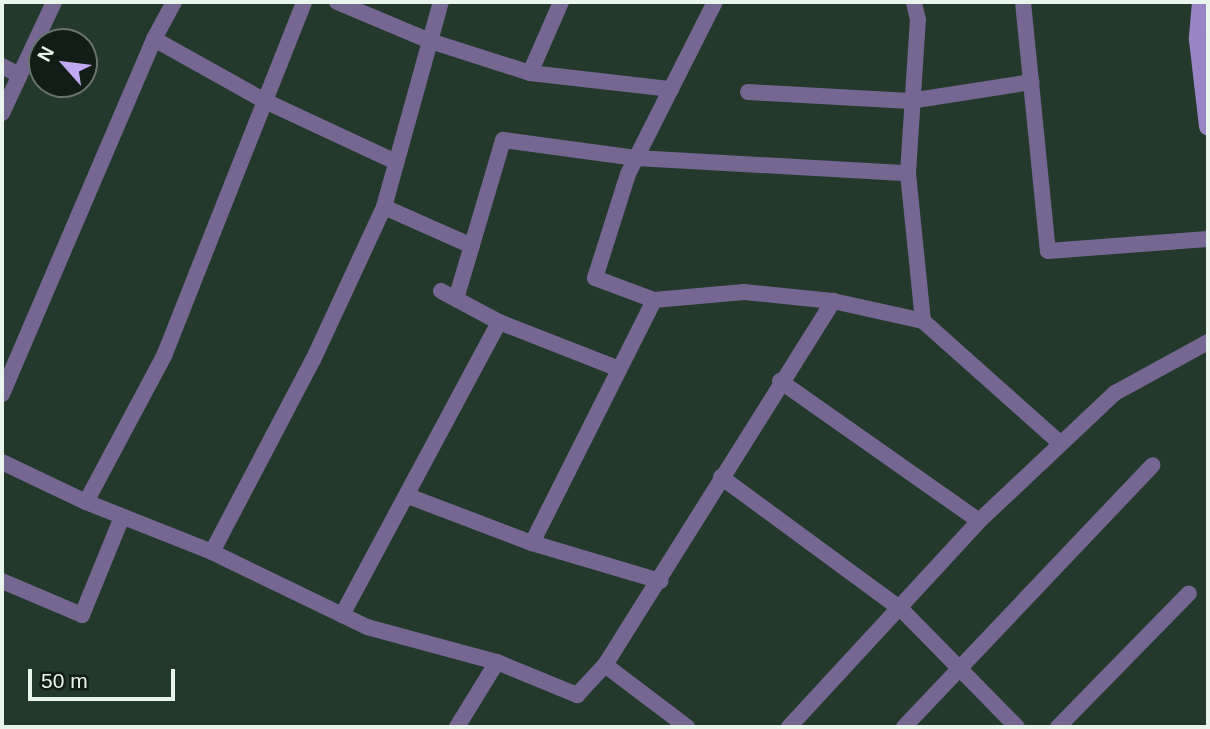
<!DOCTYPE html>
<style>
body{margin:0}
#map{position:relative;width:1210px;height:729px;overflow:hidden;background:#22392c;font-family:Arial,sans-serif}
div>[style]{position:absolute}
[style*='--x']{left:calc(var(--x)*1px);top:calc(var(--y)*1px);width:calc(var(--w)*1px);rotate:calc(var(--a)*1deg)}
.minor>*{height:16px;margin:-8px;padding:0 8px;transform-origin:8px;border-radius:8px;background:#756791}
.secondary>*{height:18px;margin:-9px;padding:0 9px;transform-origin:9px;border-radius:9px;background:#9984c6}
span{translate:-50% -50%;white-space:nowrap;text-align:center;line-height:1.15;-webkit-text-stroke:7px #131d18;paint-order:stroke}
.frame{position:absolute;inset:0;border:4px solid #e7f5ed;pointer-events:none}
.north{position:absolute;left:28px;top:28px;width:70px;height:70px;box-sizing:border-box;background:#131d18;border:2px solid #68736d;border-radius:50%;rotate:298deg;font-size:19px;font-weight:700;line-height:28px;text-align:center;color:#e7f5ed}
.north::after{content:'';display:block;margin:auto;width:24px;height:32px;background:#c0a8f3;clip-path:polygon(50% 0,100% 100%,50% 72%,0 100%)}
.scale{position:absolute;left:28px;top:669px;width:147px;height:32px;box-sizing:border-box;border:4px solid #e7f5ed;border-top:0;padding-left:9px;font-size:21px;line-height:24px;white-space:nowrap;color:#e7f5ed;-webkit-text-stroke:5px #131d18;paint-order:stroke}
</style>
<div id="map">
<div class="minor">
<i style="--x:337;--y:2;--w:101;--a:22.8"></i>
<i style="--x:430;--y:41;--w:105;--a:17.7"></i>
<i style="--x:530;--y:73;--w:142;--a:6.5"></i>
<i style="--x:1023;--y:2;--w:250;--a:84.3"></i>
<i style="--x:1048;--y:251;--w:160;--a:-4.3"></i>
<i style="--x:154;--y:39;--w:127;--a:29.2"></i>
<i style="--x:265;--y:101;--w:145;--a:25"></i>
<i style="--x:2;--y:66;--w:19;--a:28"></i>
<i style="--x:530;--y:73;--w:77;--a:-66.4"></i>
<i style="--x:748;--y:92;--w:162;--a:3.2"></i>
<i style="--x:910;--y:101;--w:123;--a:-8.9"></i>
<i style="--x:2;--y:113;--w:123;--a:-64.9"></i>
<i style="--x:384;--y:207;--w:96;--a:23.9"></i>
<i style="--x:441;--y:291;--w:66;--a:28.1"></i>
<i style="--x:499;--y:322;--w:129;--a:21.4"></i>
<i style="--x:456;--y:299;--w:166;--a:-73.5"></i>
<i style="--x:503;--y:140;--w:134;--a:7.7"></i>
<i style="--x:636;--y:158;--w:272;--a:3.2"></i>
<i style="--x:654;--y:300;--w:90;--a:-5.1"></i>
<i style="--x:744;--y:292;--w:89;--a:5.8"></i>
<i style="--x:923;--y:321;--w:183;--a:41.7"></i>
<i style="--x:780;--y:381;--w:243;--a:35.1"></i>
<i style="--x:2;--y:394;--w:386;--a:-66.8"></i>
<i style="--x:154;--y:39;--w:42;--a:-61.6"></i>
<i style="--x:2;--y:462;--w:93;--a:25.5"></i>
<i style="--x:86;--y:502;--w:136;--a:21.6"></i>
<i style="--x:212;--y:552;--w:172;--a:25.8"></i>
<i style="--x:367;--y:627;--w:135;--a:15.1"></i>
<i style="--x:497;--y:662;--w:87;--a:22.4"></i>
<i style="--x:577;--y:695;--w:41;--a:-47"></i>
<i style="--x:605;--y:665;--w:103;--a:37.1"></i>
<i style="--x:721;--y:477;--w:223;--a:36.3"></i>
<i style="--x:901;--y:609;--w:165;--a:45.5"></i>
<i style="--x:408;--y:496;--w:133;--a:20.8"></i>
<i style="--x:532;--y:543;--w:134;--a:16.5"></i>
<i style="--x:86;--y:502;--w:166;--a:-61.9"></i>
<i style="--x:164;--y:356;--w:381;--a:-68.4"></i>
<i style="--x:532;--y:543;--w:272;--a:-63.3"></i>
<i style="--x:654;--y:300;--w:63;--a:-159.6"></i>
<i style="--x:595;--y:278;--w:109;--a:-72.4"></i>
<i style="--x:628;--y:174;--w:193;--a:-63.2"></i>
<i style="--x:212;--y:552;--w:217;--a:-62.3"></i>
<i style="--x:313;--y:360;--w:169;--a:-65.1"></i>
<i style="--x:384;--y:207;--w:213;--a:-74.5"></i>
<i style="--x:2;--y:581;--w:87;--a:23"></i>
<i style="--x:82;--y:615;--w:106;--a:-67.8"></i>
<i style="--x:342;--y:615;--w:332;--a:-61.8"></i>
<i style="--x:605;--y:665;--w:430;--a:-57.9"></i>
<i style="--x:833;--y:301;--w:92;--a:12.5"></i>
<i style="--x:923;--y:321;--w:149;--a:-95.8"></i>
<i style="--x:908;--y:173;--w:153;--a:-86.3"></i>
<i style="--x:918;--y:20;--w:18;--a:-103"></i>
<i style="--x:457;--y:727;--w:76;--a:-58.4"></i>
<i style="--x:789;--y:727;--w:280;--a:-47.3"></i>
<i style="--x:979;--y:521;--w:187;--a:-43.3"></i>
<i style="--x:1115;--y:393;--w:106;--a:-28.7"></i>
<i style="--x:904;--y:727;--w:361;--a:-46.5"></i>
<i style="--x:1058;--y:727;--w:187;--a:-45.6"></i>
</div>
<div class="secondary">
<i style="--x:1201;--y:2;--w:38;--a:95"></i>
<i style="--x:1198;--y:40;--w:87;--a:83.4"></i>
</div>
<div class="frame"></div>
<div class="north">N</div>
<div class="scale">50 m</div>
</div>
